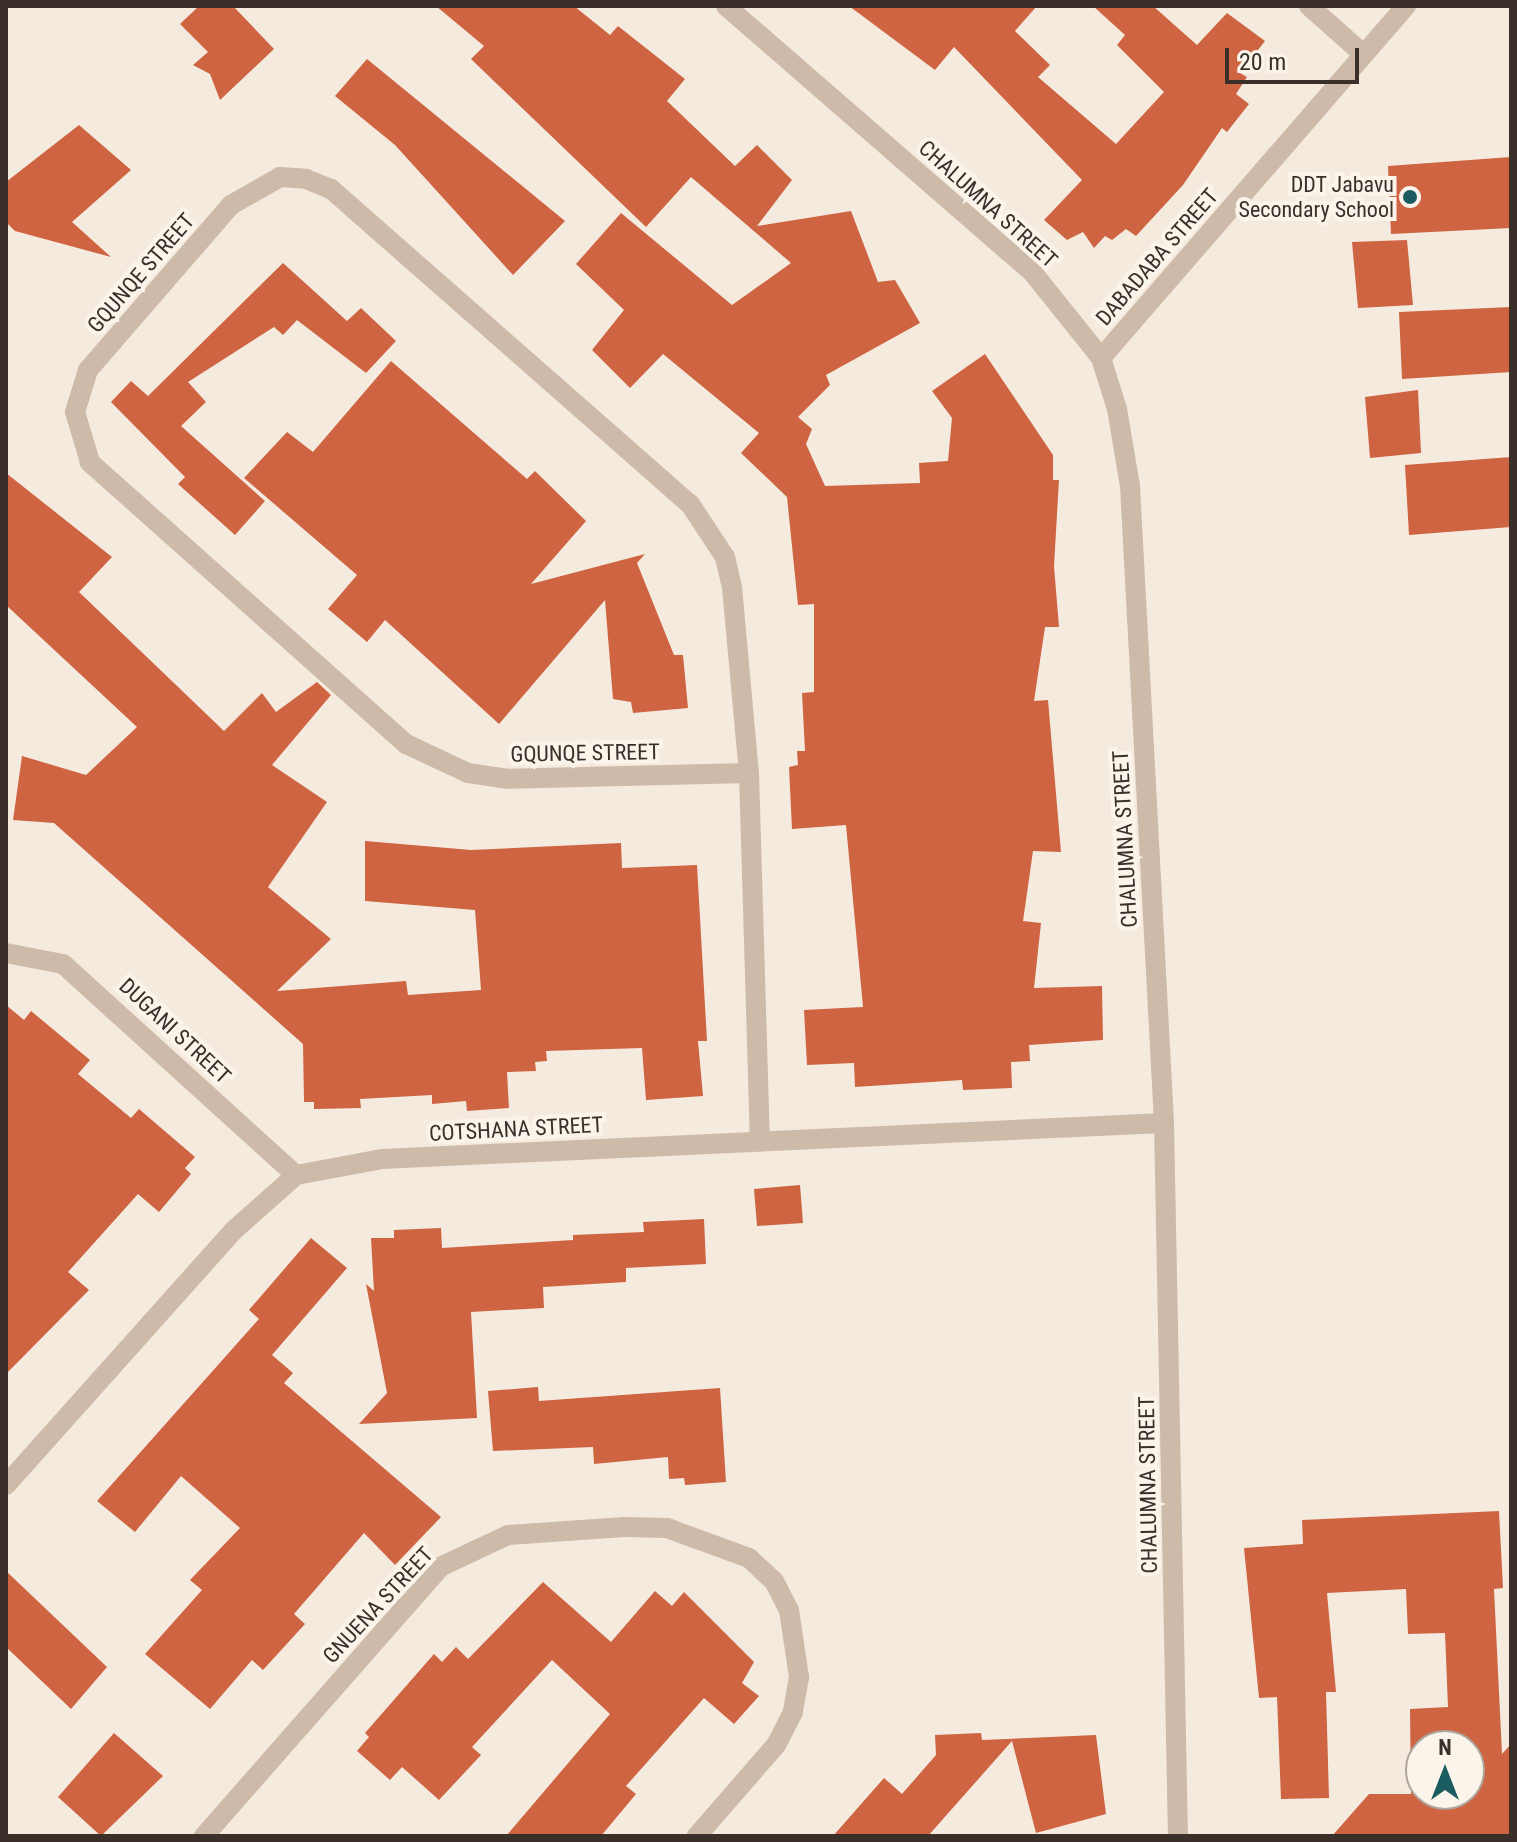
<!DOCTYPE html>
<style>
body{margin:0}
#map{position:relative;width:1517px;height:1842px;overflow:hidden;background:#f5eade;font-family:"Roboto Condensed",sans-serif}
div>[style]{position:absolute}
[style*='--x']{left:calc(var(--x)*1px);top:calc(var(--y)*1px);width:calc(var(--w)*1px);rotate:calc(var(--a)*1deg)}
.building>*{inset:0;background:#ce6442}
.minor>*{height:20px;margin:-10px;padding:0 10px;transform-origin:10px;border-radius:10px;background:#cebaa9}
.dots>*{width:22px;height:22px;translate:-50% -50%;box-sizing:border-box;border:4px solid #fbf4eb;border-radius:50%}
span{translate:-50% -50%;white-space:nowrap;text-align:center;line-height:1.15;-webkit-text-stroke:8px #fbf4eb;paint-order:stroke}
.poi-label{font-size:22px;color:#3b2f29}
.right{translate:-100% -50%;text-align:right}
.street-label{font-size:22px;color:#3b2f29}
.frame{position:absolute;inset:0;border:8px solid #3b2f29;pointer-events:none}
.north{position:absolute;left:1405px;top:1730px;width:80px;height:80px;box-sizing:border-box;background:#fbf4eb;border:2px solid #aea59d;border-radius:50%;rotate:0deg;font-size:22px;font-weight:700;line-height:32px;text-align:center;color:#3b2f29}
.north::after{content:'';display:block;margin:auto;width:28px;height:36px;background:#1b5c60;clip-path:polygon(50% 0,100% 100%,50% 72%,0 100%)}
.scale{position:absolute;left:1225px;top:48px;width:134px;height:36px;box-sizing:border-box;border:4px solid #3b2f29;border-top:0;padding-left:10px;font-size:24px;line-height:28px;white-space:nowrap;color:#3b2f29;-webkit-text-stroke:6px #fbf4eb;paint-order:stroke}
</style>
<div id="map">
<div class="building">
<i style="clip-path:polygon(199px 6px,233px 6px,274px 49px,220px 100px,210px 74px,193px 65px,208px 52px,180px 24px)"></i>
<i style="clip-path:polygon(436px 6px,574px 6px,610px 35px,618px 26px,685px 79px,667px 101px,735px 166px,757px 145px,792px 180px,757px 226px,851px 211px,878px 282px,895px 280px,920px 323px,826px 375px,830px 385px,798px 417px,812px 429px,806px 444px,825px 486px,920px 483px,919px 463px,948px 461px,952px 418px,932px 391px,985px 354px,1053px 455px,1053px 480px,1059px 480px,1054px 566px,1059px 627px,1045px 627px,1034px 701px,1048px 700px,1061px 852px,1033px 851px,1023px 921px,1041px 923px,1034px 988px,1102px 986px,1103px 1040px,1029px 1045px,1030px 1061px,1011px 1062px,1012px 1088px,963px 1090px,962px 1080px,855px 1087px,854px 1063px,807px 1065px,804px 1010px,863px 1007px,846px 825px,792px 829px,789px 767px,798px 765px,797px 751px,805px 751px,802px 693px,814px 692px,814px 604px,798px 605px,787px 497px,741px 453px,759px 433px,663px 354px,630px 388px,592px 350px,624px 310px,576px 264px,621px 213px,732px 305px,791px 263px,691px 177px,646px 227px,471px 59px,484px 46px)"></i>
<i style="clip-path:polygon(849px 6px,1037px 6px,1015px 31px,1050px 65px,1038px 77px,1116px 144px,1164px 92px,1117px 45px,1125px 35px,1093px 6px,1153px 6px,1197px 45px,1227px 13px,1265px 41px,1240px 73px,1247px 77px,1236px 94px,1249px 104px,1227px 132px,1222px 128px,1183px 185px,1136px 236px,1126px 229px,1112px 240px,1105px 236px,1094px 248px,1083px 232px,1067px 240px,1044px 220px,1082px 180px,954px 47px,935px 70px)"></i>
<i style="clip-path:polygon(367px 59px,565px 221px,513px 275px,395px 145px,335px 96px)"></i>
<i style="clip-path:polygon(79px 125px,131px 170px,72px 222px,111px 257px,15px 231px,6px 222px,6px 182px)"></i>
<i style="clip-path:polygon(1511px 157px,1511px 228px,1391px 234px,1388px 166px)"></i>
<i style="clip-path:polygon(1407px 240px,1413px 305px,1358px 308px,1352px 242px)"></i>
<i style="clip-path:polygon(283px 263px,347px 321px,361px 308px,396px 341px,366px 373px,297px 320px,283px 335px,274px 327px,188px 382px,206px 402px,181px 426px,265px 501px,235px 535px,178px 484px,185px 477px,111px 402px,131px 381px,148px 396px)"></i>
<i style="clip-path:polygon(1511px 307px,1511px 372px,1402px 379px,1399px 312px)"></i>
<i style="clip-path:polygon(391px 361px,527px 479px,535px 471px,586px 521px,531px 584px,645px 554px,637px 563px,674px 655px,683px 655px,688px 708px,633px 713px,631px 702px,613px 699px,605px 600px,499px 724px,385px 620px,367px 642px,328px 609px,357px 575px,244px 478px,287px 432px,313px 452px)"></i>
<i style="clip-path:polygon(1418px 390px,1421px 453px,1370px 458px,1365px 397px)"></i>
<i style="clip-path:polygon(1511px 457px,1511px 527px,1409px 535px,1405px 465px)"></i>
<i style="clip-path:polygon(6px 473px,112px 557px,79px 592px,224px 731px,262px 693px,276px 712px,317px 682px,331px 695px,272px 765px,327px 802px,268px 887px,331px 939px,277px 991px,406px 981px,408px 995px,481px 990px,475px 910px,365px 901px,365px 841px,471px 850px,621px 843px,622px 868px,697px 865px,707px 1041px,698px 1041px,703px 1096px,646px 1100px,642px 1048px,546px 1051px,547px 1061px,535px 1062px,536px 1071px,507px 1072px,509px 1108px,467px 1111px,466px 1101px,432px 1104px,432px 1095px,360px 1099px,361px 1108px,314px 1109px,314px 1102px,304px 1102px,303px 1044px,54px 823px,13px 820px,22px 756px,86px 775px,137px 727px,6px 605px)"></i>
<i style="clip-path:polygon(6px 1005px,24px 1020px,31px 1011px,90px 1060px,78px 1074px,131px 1118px,139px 1109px,195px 1157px,185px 1168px,191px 1174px,159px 1212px,138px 1194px,68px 1272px,89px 1290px,6px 1374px)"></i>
<i style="clip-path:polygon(800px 1185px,803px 1223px,757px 1226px,754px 1189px)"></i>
<i style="clip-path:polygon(704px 1219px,706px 1264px,626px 1268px,626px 1282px,543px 1287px,544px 1308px,471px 1312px,477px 1418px,359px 1424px,387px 1393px,366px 1284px,374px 1291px,371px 1238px,394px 1238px,394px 1230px,441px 1228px,442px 1248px,573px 1240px,573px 1235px,644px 1232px,643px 1222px)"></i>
<i style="clip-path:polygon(311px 1238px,347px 1268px,272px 1355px,293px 1373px,284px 1383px,441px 1517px,395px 1565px,364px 1533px,294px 1614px,305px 1624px,263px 1670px,252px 1660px,210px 1709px,145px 1654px,202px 1590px,190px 1580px,240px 1528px,181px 1476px,135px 1532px,97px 1501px,259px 1319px,249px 1310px)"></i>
<i style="clip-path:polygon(538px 1387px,539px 1401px,720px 1388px,726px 1482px,685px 1485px,684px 1478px,669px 1479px,668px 1457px,594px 1464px,593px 1447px,493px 1451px,488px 1391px)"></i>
<i style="clip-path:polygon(evenodd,1499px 1511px,1503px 1588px,1494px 1589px,1502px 1754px,1511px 1744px,1511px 1836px,1332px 1836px,1369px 1794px,1411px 1794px,1410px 1709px,1448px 1707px,1445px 1633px,1408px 1634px,1406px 1589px,1327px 1593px,1336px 1692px,1326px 1692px,1329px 1798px,1281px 1799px,1277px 1697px,1259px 1698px,1244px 1548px,1303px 1544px,1302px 1520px,1499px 1511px,1421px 1746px,1469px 1746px,1469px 1794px,1421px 1794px,1421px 1746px)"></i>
<i style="clip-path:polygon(6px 1571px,107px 1667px,71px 1709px,6px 1647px)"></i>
<i style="clip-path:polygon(543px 1582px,611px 1642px,655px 1591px,672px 1606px,684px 1592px,754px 1662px,742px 1683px,759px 1696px,734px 1724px,704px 1698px,626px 1786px,636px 1794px,601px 1836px,506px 1836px,610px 1714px,552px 1660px,472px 1747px,481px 1755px,439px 1800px,402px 1767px,390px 1780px,357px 1751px,369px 1737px,365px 1733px,434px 1654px,442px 1662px,456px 1647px,468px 1659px)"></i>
<i style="clip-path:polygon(114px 1733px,163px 1776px,101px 1836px,58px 1797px)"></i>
<i style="clip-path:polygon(981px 1733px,982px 1740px,1096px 1735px,1106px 1814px,1036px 1833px,1012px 1741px,928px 1836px,833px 1836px,884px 1778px,902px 1794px,936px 1755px,935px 1735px)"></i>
</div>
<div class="minor">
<i style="--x:726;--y:6;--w:407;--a:41"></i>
<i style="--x:1033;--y:273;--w:109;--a:51.3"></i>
<i style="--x:1101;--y:358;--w:53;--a:72.6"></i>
<i style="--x:1117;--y:409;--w:78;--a:80.4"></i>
<i style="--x:1130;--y:486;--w:638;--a:86.94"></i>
<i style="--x:1164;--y:1123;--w:713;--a:88.88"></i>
<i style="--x:1309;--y:6;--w:72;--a:41.6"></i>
<i style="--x:1101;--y:358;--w:466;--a:-49.1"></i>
<i style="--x:749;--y:773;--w:240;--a:178.6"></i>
<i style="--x:509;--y:779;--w:41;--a:-171.7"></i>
<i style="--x:468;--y:773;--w:68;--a:-154.9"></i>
<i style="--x:406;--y:744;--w:424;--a:-138.3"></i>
<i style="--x:90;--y:462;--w:52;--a:-106.7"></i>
<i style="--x:75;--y:412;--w:44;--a:-72.8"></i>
<i style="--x:88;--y:370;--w:218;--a:-49.1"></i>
<i style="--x:231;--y:205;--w:56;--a:-29.7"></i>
<i style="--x:280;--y:177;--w:26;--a:4"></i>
<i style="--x:306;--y:179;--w:27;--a:22"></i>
<i style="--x:331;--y:189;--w:478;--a:41.3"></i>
<i style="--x:690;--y:504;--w:64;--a:56.6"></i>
<i style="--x:725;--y:557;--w:31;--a:77"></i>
<i style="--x:732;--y:587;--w:187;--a:84.8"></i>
<i style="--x:749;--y:773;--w:368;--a:88.3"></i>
<i style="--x:6;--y:953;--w:58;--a:10.9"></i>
<i style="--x:63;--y:964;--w:314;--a:42.2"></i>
<i style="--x:6;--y:1485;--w:341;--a:-48.2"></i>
<i style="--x:233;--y:1231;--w:84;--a:-41.6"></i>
<i style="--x:296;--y:1175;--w:87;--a:-10.5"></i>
<i style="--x:382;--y:1159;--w:783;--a:-2.64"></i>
<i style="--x:204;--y:1836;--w:358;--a:-48.7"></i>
<i style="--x:440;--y:1567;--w:75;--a:-25.2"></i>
<i style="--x:508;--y:1535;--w:117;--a:-3.9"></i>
<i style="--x:625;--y:1527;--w:42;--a:1.4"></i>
<i style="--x:667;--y:1528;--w:87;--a:20.1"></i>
<i style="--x:749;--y:1558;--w:34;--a:43"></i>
<i style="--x:774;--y:1581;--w:33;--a:63"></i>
<i style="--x:789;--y:1610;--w:68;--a:81.5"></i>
<i style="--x:799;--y:1677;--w:36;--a:100"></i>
<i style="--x:793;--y:1712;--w:37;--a:117"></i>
<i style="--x:776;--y:1745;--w:121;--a:131"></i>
</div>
<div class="dots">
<i style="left:1410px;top:197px;background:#1b5c60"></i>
</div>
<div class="poi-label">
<span class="right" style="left:1394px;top:197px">DDT Jabavu<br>Secondary School</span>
</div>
<div class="street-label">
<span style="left:988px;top:204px;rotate:42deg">CHALUMNA STREET</span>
<span style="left:1157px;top:257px;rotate:-49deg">DABADABA STREET</span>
<span style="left:141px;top:273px;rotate:-49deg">GQUNQE STREET</span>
<span style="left:585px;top:753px;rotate:-1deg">GQUNQE STREET</span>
<span style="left:1125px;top:839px;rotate:-93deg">CHALUMNA STREET</span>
<span style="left:175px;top:1031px;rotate:43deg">DUGANI STREET</span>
<span style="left:516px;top:1129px;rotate:-3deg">COTSHANA STREET</span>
<span style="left:1148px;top:1485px;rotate:-91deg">CHALUMNA STREET</span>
<span style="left:378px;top:1605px;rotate:-47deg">GNUENA STREET</span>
</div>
<div class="frame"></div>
<div class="north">N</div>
<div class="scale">20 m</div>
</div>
